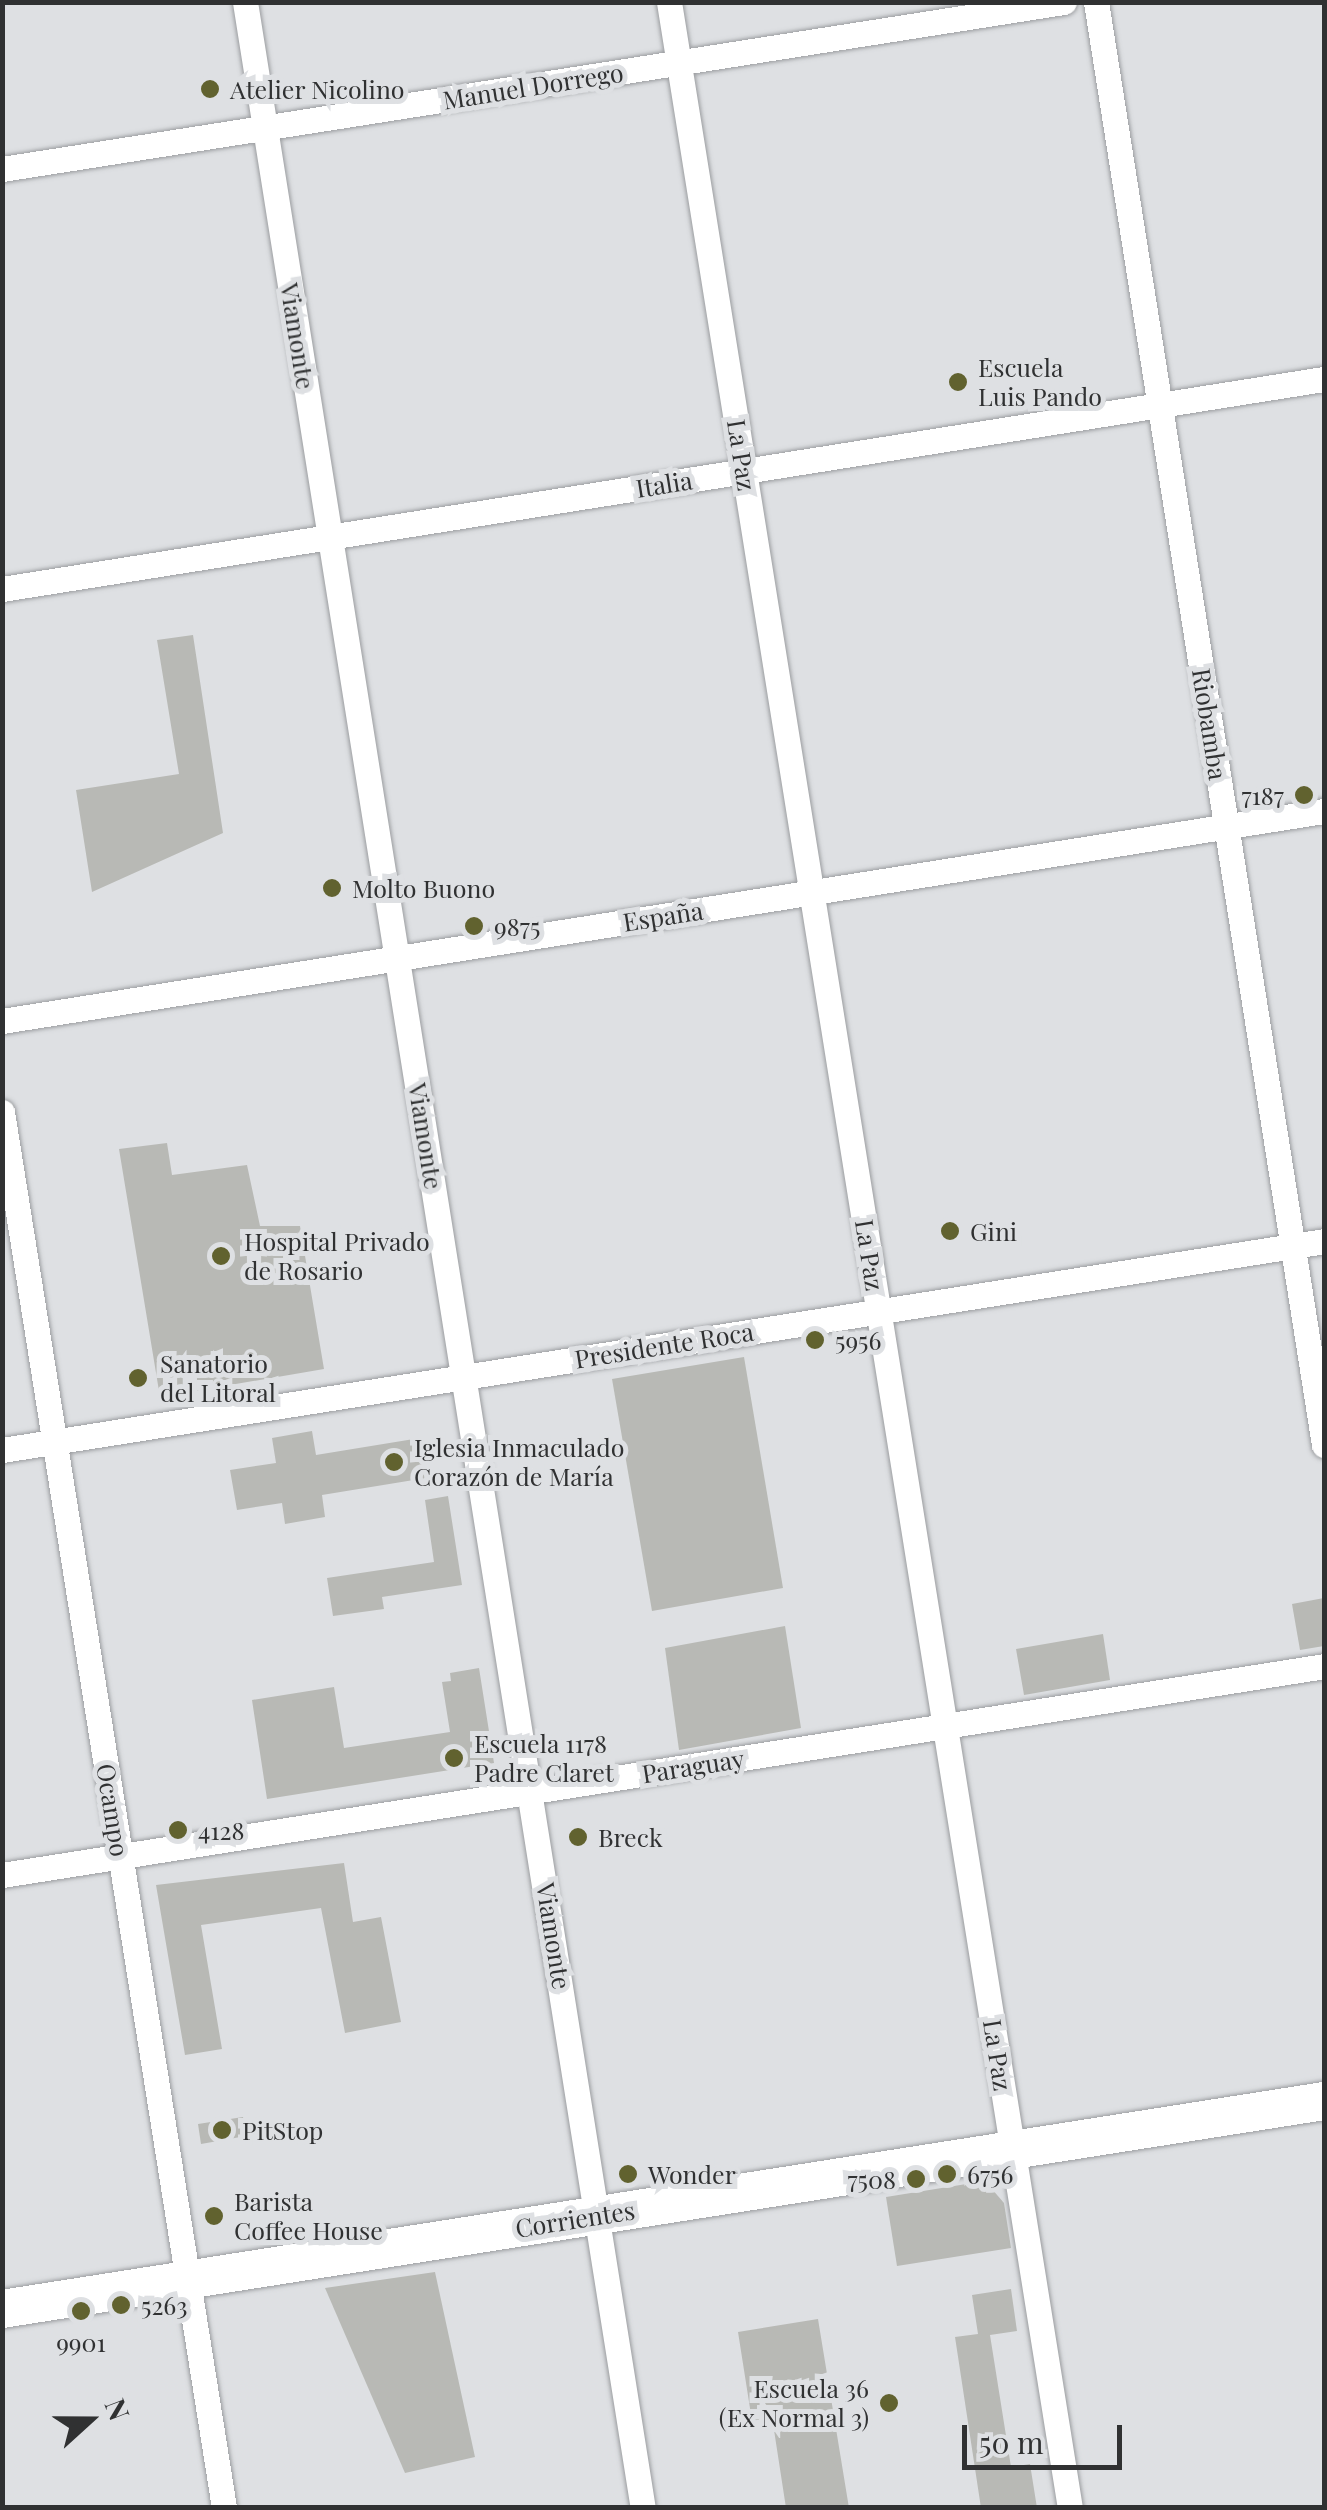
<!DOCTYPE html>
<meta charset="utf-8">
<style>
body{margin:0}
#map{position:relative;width:1327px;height:2510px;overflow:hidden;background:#dee0e3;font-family:"Playfair Display",serif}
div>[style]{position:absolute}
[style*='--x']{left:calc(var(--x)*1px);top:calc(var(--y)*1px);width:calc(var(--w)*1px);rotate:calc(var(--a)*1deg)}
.building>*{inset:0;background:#b8b9b5}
.roads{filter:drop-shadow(0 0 2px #9b9da0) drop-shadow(0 0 2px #9b9da0)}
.street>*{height:25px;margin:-12.5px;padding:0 12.5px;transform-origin:12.5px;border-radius:12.5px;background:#fff}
.secondary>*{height:38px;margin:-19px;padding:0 19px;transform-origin:19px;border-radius:19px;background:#fff}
.dots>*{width:28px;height:28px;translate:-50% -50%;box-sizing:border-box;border:5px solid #dee0e3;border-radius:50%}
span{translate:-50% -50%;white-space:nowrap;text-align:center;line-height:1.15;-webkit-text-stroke:10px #dee0e3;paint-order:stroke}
.street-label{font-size:25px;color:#303132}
.poi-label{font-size:25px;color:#303132}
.left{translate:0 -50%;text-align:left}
.right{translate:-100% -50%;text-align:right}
.frame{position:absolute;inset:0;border:5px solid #303132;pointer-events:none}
.north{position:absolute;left:40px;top:2370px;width:100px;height:100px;-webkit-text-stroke:8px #dee0e3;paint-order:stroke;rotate:69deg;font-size:28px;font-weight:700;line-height:40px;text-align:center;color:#303132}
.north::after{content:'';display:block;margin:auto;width:35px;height:45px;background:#303132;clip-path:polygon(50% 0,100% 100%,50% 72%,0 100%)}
.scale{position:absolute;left:962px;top:2425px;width:160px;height:45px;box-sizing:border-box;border:5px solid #303132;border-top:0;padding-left:12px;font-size:30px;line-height:35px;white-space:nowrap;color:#303132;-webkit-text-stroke:8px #dee0e3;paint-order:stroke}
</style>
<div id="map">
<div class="building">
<i style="clip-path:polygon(193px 635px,223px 833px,92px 892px,76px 790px,179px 774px,157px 640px)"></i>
<i style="clip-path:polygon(167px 1143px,172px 1175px,247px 1165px,260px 1226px,300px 1226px,324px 1369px,160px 1397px,119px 1149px)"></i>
<i style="clip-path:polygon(744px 1357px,783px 1588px,652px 1611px,612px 1379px)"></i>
<i style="clip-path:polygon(312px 1431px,316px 1455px,420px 1438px,426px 1478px,322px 1495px,325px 1517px,285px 1524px,282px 1503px,237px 1510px,230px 1470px,276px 1463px,272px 1438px)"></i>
<i style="clip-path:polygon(448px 1496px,462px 1585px,382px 1597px,384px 1609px,333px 1616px,327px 1578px,434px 1562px,425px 1500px)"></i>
<i style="clip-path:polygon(1324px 1598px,1324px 1646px,1300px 1650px,1292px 1604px)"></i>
<i style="clip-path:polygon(785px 1626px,801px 1728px,679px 1750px,665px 1648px)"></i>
<i style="clip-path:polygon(1103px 1634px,1110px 1680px,1024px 1695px,1016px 1649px)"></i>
<i style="clip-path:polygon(479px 1668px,494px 1763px,267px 1799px,252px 1700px,334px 1687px,344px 1748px,450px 1732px,442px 1682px,451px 1681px,450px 1673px)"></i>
<i style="clip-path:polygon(344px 1863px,353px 1922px,381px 1917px,401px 2022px,345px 2033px,321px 1908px,201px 1925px,222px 2049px,185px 2055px,156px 1885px)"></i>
<i style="clip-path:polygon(243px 2117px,246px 2136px,201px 2144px,198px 2124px)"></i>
<i style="clip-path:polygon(985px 2181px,1004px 2203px,1011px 2248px,897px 2266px,886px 2197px)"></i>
<i style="clip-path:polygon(435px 2272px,475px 2457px,405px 2473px,325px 2288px)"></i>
<i style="clip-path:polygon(1011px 2289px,1017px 2331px,990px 2335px,1011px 2467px,1030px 2464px,1037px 2508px,981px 2508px,955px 2337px,978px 2334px,972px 2295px)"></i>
<i style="clip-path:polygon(818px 2319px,849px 2508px,786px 2508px,772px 2417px,752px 2421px,738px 2332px)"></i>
</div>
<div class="roads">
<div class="street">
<i style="--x:245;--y:2;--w:2537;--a:80.98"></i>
<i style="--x:669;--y:2;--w:2538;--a:80.91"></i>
<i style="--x:1096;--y:2;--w:1461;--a:81.02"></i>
<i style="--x:2;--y:169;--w:1075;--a:-8.94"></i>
<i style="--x:2;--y:589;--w:1339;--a:-9.03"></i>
<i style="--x:2;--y:1021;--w:1339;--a:-9.03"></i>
<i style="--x:2;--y:1112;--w:1414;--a:80.96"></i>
<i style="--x:2;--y:1450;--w:1338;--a:-8.98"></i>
<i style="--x:2;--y:1875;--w:1338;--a:-8.98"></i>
</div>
<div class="secondary">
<i style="--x:2;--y:2309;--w:1338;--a:-8.94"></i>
</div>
</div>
<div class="dots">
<i style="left:210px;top:89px;background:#61622f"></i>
<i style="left:958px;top:382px;background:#61622f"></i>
<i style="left:1304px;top:795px;background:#61622f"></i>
<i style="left:332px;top:888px;background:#61622f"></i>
<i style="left:474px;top:926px;background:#61622f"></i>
<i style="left:950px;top:1231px;background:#61622f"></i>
<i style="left:221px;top:1256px;background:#61622f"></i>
<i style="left:815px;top:1340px;background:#61622f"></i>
<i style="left:138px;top:1378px;background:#61622f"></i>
<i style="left:394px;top:1462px;background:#61622f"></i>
<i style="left:454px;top:1758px;background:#61622f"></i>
<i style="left:178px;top:1830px;background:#61622f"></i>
<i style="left:578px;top:1837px;background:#61622f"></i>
<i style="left:222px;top:2130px;background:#61622f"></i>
<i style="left:628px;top:2174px;background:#61622f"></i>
<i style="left:947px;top:2174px;background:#61622f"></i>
<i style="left:916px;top:2179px;background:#61622f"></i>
<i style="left:214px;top:2216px;background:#61622f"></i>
<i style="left:121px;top:2305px;background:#61622f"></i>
<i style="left:81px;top:2311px;background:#61622f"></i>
<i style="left:889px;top:2403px;background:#61622f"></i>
</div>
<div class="street-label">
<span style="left:533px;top:86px;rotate:-9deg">Manuel Dorrego</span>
<span style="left:298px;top:336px;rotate:81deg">Viamonte</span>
<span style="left:742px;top:455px;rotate:81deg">La Paz</span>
<span style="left:664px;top:484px;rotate:-9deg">Italia</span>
<span style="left:1210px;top:724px;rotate:81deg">Riobamba</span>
<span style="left:663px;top:916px;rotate:-9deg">España</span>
<span style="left:426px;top:1136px;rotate:81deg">Viamonte</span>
<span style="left:870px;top:1255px;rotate:81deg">La Paz</span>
<span style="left:664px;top:1345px;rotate:-9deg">Presidente Roca</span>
<span style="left:693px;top:1766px;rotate:-9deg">Paraguay</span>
<span style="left:113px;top:1810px;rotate:81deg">Ocampo</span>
<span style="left:554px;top:1936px;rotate:81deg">Viamonte</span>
<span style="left:998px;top:2055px;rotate:81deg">La Paz</span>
<span style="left:575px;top:2219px;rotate:-9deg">Corrientes</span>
</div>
<div class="poi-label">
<span class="left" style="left:230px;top:89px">Atelier Nicolino</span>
<span class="left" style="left:978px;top:382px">Escuela<br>Luis Pando</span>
<span class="right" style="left:1284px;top:795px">7187</span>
<span class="left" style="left:352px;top:888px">Molto Buono</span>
<span class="left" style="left:494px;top:926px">9875</span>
<span class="left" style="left:970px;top:1231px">Gini</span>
<span class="left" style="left:244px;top:1256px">Hospital Privado<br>de Rosario</span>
<span class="left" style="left:835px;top:1340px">5956</span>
<span class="left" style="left:160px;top:1378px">Sanatorio<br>del Litoral</span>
<span class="left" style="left:414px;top:1462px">Iglesia Inmaculado<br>Corazón de María</span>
<span class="left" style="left:474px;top:1758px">Escuela 1178<br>Padre Claret</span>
<span class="left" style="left:198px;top:1830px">4128</span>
<span class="left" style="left:598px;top:1837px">Breck</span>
<span class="left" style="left:242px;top:2130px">PitStop</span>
<span class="left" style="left:648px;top:2174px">Wonder</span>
<span class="left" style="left:967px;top:2174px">6756</span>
<span class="right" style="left:896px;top:2179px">7508</span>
<span class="left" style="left:234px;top:2216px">Barista<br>Coffee House</span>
<span class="left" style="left:141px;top:2305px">5263</span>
<span style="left:81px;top:2342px">9901</span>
<span class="right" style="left:869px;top:2403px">Escuela 36<br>(Ex Normal 3)</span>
</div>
<div class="frame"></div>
<div class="north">N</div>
<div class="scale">50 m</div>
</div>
